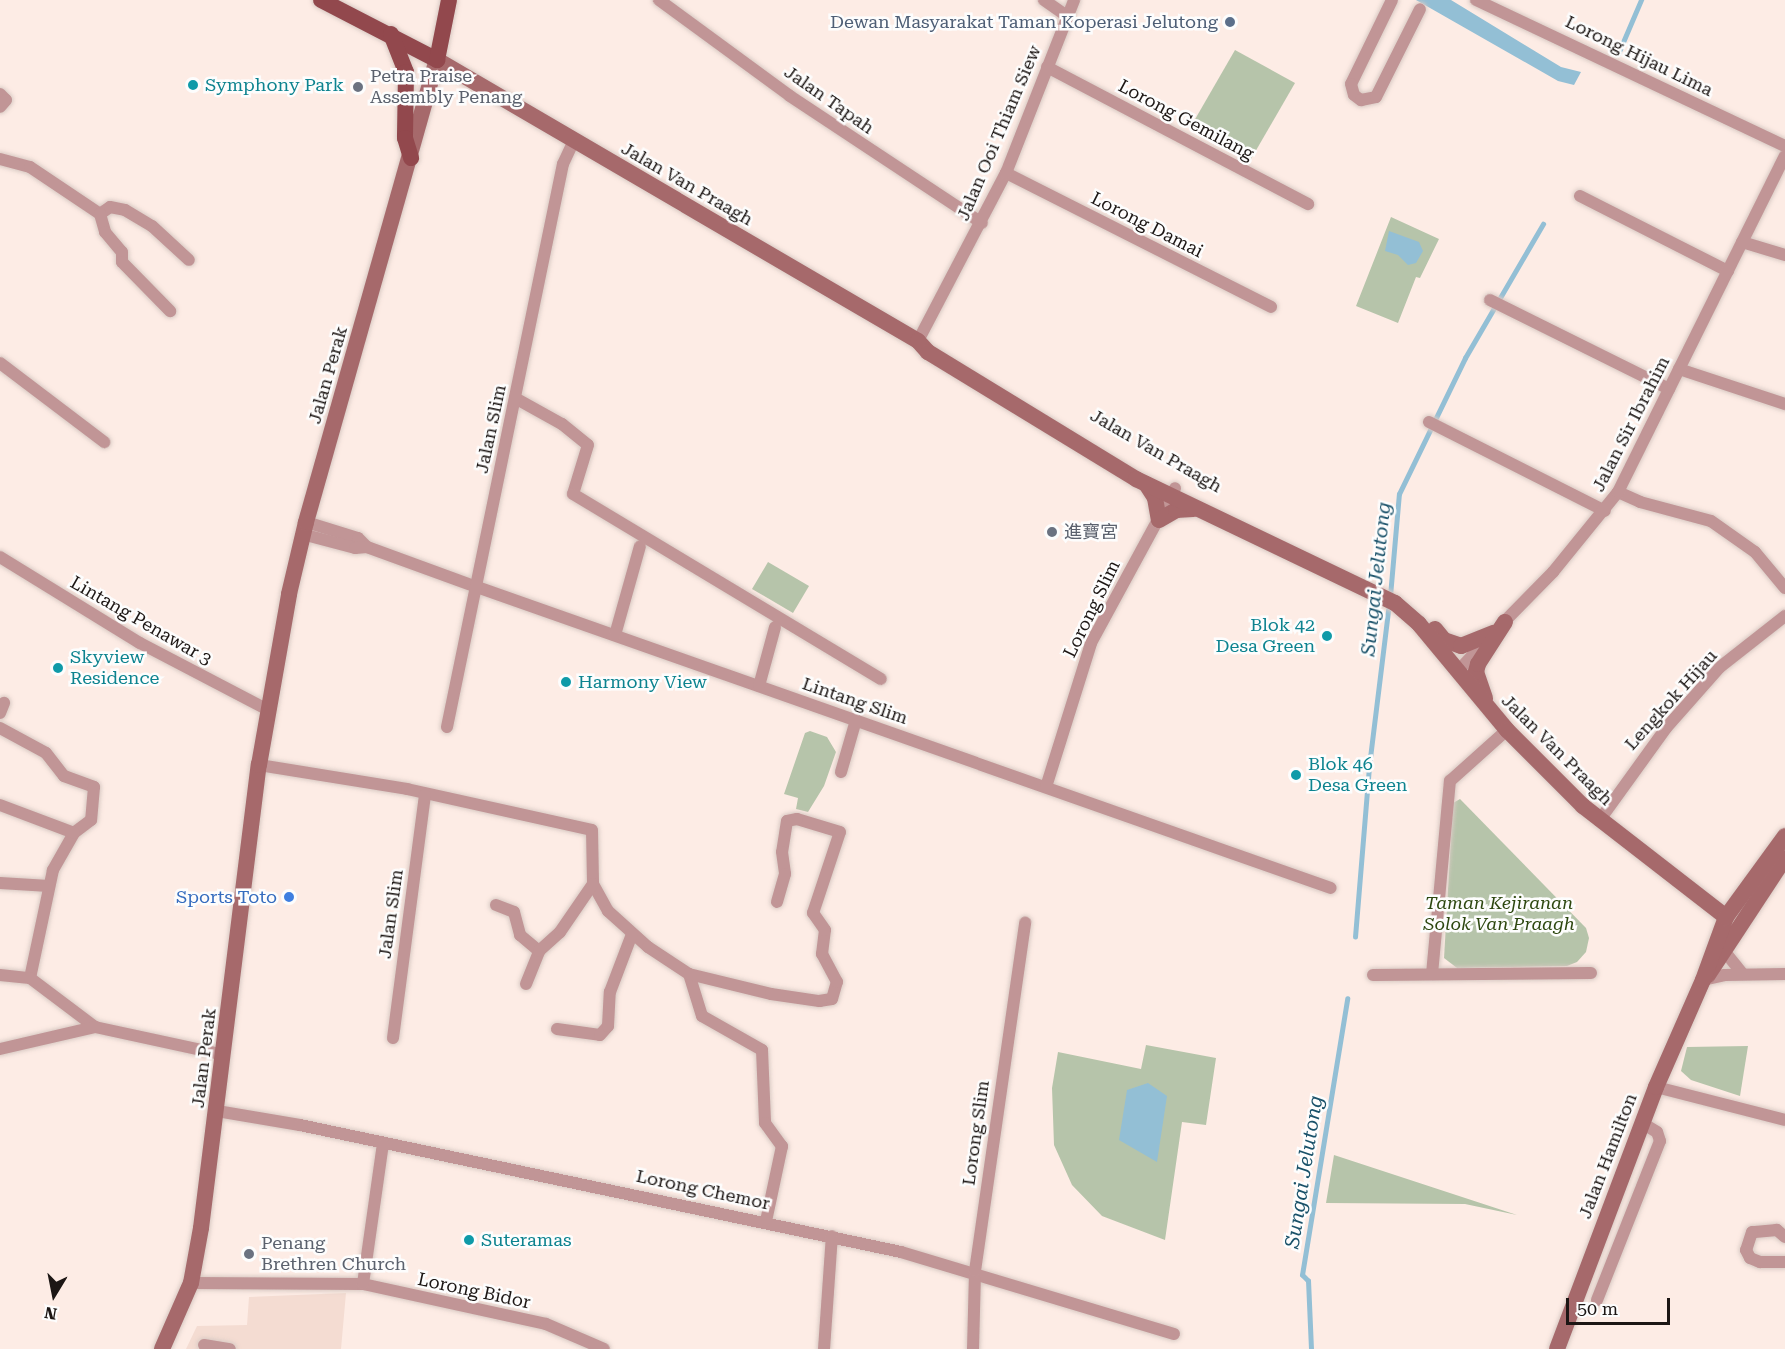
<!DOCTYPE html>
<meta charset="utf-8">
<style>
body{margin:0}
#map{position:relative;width:1785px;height:1349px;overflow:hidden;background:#fdece5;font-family:"Roboto Serif","Noto Sans SC",serif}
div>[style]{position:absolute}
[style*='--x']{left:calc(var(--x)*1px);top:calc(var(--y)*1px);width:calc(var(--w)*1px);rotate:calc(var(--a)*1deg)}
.medical>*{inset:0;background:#f4dcd2}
.green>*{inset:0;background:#b6c4aa}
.water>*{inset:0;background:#93bfd5}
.stream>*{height:4.5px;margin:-2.25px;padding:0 2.25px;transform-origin:2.25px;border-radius:2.25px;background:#93bfd5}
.roads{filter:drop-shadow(0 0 2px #d9cac4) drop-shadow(0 0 2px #d9cac4)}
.minor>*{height:12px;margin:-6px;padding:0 6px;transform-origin:6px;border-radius:6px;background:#c19596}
.secondary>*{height:16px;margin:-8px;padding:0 8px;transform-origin:8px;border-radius:8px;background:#a6696b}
.primary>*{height:16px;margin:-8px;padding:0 8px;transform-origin:8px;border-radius:8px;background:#92484d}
.dots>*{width:16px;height:16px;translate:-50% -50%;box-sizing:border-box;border:3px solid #fdfdfd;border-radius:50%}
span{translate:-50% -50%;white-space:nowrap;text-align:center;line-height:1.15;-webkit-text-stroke:5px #fdfdfd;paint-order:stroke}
.service-label{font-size:18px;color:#4e5e75}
.right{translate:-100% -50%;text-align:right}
.street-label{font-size:18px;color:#1c1614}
.worship-label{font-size:18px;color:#5b616d}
.left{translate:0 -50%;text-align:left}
.culture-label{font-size:18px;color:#0d838f}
.shop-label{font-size:18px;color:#366cbe}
.park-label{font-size:18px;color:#2d470f;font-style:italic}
.water-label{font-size:20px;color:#195169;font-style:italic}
.north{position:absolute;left:24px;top:1265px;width:60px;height:60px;-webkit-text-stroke:4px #fdfdfd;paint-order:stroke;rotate:190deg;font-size:16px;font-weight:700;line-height:24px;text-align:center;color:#1c1614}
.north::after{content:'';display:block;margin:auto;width:21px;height:27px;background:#1c1614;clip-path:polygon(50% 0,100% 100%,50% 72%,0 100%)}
.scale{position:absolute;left:1566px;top:1298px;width:104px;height:27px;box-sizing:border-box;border:3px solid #1c1614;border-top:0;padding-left:8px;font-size:18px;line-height:21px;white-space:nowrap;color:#1c1614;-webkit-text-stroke:4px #fdfdfd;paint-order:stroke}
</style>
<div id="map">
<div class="medical">
<i style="clip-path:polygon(346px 1293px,341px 1349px,186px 1349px,197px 1326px,247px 1325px,249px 1297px)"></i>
</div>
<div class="green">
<i style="clip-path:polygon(1235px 50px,1295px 83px,1251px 159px,1190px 128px)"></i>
<i style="clip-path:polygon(1391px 217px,1439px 239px,1420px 278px,1416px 277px,1398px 323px,1356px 306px)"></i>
<i style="clip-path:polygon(768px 562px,809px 586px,793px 613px,752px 589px)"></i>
<i style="clip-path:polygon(810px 731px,827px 737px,836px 752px,824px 786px,808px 812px,796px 809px,798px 798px,784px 794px,805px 733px)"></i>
<i style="clip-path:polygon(1460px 799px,1586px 928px,1589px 938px,1586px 952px,1577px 962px,1567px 966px,1457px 968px,1444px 958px,1453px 803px)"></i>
<i style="clip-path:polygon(1146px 1045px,1216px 1058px,1206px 1125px,1182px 1122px,1165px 1240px,1102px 1216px,1072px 1185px,1054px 1145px,1052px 1088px,1058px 1052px,1141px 1069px)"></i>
<i style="clip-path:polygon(1748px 1046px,1740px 1096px,1691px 1080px,1681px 1071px,1687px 1047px)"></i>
<i style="clip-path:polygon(1334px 1155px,1517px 1215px,1465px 1204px,1326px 1203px)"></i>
</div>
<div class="water">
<i style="clip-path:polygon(1416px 0,1451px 0,1561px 67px,1581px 72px,1574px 85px,1558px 81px)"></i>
<i style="clip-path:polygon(1389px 231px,1419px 242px,1423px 251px,1416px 263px,1408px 265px,1398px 255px,1385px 251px)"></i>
<i style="clip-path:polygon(1148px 1083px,1167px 1096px,1157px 1162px,1119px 1140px,1127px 1090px)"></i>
</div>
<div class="stream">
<i style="--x:1618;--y:54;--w:59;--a:-66.9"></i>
<i style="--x:1390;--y:596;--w:102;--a:-85"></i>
<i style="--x:1399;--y:494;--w:151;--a:-64.1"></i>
<i style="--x:1465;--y:358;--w:155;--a:-59.8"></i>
<i style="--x:1355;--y:937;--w:172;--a:-85.3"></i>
<i style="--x:1369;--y:766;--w:163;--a:-83"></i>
<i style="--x:1311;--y:1349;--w:68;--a:-92.5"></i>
<i style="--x:1308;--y:1281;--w:8;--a:-135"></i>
<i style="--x:1302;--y:1275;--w:280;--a:-80.7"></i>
</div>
<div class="roads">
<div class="minor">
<i style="--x:659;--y:0;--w:162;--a:36.2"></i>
<i style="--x:790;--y:96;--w:230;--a:33.5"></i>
<i style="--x:1044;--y:0;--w:28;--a:35"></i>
<i style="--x:1392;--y:0;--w:93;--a:116"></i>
<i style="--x:1351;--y:84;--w:11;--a:75"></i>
<i style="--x:1354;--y:95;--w:9;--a:36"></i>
<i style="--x:1361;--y:100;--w:15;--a:-11"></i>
<i style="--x:1376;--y:97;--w:98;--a:-63.4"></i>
<i style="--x:1476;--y:0;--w:342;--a:25.3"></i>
<i style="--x:1047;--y:67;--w:295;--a:27.7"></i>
<i style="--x:0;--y:94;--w:8;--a:45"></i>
<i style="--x:6;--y:100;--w:9;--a:131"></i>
<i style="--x:0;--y:159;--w:31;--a:15"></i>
<i style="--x:30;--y:167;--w:84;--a:33.9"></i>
<i style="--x:100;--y:214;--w:12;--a:-35"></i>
<i style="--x:110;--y:207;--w:15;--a:11"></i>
<i style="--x:125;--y:210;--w:31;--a:31"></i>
<i style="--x:152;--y:226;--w:50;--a:42.6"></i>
<i style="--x:1006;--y:173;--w:297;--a:26.8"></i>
<i style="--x:1580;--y:196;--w:166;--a:26.9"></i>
<i style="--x:100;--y:214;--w:19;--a:74"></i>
<i style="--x:105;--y:232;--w:26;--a:50"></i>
<i style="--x:122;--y:252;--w:10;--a:90"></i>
<i style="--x:122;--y:262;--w:69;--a:45.6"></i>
<i style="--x:1742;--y:242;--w:45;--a:16.8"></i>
<i style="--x:1490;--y:300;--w:200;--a:26.4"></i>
<i style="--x:918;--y:341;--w:190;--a:-62.4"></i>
<i style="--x:1006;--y:173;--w:186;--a:-68.5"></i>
<i style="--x:0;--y:363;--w:131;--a:37.2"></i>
<i style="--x:1679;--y:369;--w:112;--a:18.3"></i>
<i style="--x:515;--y:398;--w:54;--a:29"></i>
<i style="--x:562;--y:424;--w:33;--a:39"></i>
<i style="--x:588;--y:445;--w:51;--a:107"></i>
<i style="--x:573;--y:494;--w:359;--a:31"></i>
<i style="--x:1429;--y:422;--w:197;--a:26.8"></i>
<i style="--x:1618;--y:492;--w:24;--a:24"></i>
<i style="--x:1640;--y:502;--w:73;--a:15"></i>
<i style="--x:1711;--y:521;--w:54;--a:35.2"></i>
<i style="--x:1755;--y:552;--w:47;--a:50.2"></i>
<i style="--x:306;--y:522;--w:54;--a:17.1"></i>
<i style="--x:358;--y:538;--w:13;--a:45"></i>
<i style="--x:367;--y:547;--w:117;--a:20"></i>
<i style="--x:477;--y:587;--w:905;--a:19.42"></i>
<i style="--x:302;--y:534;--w:55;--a:14.8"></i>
<i style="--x:355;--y:548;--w:12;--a:-5"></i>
<i style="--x:0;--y:557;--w:164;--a:31.6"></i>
<i style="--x:140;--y:643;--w:144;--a:27.6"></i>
<i style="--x:1500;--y:626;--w:76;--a:-45.5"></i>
<i style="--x:1553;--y:572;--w:103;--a:-50.9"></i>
<i style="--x:1618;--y:492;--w:375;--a:-63.6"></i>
<i style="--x:615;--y:635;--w:92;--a:-74.3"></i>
<i style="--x:1457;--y:672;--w:42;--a:-46.9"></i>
<i style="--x:759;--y:686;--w:61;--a:-74.8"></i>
<i style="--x:0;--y:713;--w:11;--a:-68"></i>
<i style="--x:447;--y:727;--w:575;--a:-78.36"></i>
<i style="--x:563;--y:164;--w:26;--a:-65"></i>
<i style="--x:0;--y:728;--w:52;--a:28.5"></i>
<i style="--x:46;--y:753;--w:29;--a:52"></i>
<i style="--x:64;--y:776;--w:32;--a:20"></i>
<i style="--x:94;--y:787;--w:33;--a:95"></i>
<i style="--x:91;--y:820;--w:21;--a:143"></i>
<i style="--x:74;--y:833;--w:43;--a:119.6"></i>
<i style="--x:53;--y:870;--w:110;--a:102"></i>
<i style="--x:259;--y:765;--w:150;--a:9.2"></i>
<i style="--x:407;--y:789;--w:189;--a:12.5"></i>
<i style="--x:592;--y:830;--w:54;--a:88.9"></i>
<i style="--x:593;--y:884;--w:31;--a:61"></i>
<i style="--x:608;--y:911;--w:54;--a:42"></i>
<i style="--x:648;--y:947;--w:49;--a:33.4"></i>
<i style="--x:689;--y:974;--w:44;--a:72.8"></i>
<i style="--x:702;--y:1016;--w:69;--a:29.5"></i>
<i style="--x:762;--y:1050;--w:73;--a:87.6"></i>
<i style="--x:765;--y:1123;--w:29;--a:54"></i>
<i style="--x:782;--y:1146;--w:77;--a:102"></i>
<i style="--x:841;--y:772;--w:54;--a:-73.9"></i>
<i style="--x:1046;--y:787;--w:151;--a:-72.6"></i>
<i style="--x:1091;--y:643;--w:176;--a:-61.5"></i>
<i style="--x:0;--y:805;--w:79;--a:20.7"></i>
<i style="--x:1599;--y:821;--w:115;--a:-54.2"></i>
<i style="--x:1666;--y:728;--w:81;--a:-48.5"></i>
<i style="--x:1720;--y:667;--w:83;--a:-38.1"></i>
<i style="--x:0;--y:883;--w:49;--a:3.5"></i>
<i style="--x:496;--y:905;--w:19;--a:21"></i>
<i style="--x:514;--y:912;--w:24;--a:75"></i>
<i style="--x:520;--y:935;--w:25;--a:40"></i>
<i style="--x:1725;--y:952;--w:28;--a:51"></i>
<i style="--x:689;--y:974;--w:84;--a:13.7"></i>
<i style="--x:771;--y:994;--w:49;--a:8.3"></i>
<i style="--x:819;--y:1001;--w:13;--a:-9"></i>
<i style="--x:832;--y:999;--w:18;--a:-74"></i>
<i style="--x:837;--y:982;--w:32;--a:-118"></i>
<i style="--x:822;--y:954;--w:24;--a:-83"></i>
<i style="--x:825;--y:930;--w:21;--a:-125"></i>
<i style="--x:813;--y:913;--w:85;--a:-71.6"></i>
<i style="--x:840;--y:832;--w:45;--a:-163.2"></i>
<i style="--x:797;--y:819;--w:10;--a:169"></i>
<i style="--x:787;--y:821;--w:31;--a:99"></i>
<i style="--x:782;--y:852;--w:22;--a:82"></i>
<i style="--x:785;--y:874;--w:29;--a:106"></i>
<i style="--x:1432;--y:974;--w:194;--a:-84.7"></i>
<i style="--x:1450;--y:781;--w:76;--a:-41.8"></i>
<i style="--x:0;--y:975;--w:30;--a:6"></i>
<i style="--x:30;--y:978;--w:81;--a:37"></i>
<i style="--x:95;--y:1027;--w:132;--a:12.2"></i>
<i style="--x:1373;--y:975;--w:218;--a:-0.5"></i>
<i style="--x:1703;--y:980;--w:22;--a:-13"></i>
<i style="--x:1724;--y:975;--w:61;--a:-0.9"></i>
<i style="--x:526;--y:984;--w:35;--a:-68"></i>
<i style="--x:539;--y:951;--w:28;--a:-42"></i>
<i style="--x:560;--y:932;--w:58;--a:-55.5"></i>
<i style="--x:557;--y:1029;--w:43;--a:7.9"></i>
<i style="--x:600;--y:1035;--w:12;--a:-48"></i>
<i style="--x:608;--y:1026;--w:34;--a:-87"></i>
<i style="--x:610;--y:992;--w:62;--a:-69.2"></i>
<i style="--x:393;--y:1038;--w:245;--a:-82.5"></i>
<i style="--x:0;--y:1049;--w:98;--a:-13"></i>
<i style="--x:1656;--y:1087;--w:133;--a:14.3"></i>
<i style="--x:217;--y:1111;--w:84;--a:9.6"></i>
<i style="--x:300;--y:1125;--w:614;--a:11.93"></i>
<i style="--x:901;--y:1252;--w:285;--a:16.7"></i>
<i style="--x:1785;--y:1237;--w:11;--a:-139"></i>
<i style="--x:1777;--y:1230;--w:25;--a:175"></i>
<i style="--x:1752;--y:1232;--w:19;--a:108"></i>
<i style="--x:1746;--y:1250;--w:9;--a:63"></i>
<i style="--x:1750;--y:1258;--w:11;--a:22"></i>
<i style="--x:1760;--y:1262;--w:25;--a:0"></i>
<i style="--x:191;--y:1283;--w:172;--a:0.3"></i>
<i style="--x:363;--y:1284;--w:187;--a:12.3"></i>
<i style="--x:546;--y:1324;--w:63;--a:23.3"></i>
<i style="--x:363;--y:1284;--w:141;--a:-81.9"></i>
<i style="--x:1597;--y:1300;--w:171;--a:-68.4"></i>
<i style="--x:1660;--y:1141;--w:9;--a:-108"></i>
<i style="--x:1657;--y:1132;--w:17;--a:-149"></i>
<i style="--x:204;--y:1345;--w:26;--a:9"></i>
<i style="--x:824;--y:1349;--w:113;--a:-86"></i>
<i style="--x:973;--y:1349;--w:78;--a:-88.5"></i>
<i style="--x:975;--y:1271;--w:352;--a:-81.8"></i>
</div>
<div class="secondary">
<i style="--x:1146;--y:484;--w:17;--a:57"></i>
<i style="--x:1155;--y:498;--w:22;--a:80"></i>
<i style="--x:1159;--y:520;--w:20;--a:-30"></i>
<i style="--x:1176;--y:510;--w:17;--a:-3"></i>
<i style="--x:1435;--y:629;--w:14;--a:51"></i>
<i style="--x:1444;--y:640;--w:18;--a:19"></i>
<i style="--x:1461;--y:646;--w:35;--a:-22"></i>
<i style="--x:1485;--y:698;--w:28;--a:-109"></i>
<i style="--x:1476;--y:672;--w:8;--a:-76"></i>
<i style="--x:1478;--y:664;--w:50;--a:-57.3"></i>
<i style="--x:1708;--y:975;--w:140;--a:-56.7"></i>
<i style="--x:162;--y:1349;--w:72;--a:-66.3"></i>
<i style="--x:191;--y:1283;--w:56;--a:-79.7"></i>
<i style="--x:201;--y:1228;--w:467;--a:-82.9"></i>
<i style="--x:259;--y:765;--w:174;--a:-80"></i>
<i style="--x:289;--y:594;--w:74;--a:-76.7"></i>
<i style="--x:306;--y:522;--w:480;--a:-74.2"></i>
<i style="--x:437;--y:60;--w:557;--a:30.29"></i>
<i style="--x:918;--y:341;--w:15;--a:48"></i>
<i style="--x:928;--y:352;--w:244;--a:31.4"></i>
<i style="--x:1136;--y:479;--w:287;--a:25.6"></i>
<i style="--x:1395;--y:603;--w:32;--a:41"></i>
<i style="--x:1419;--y:624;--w:138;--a:50.3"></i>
<i style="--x:1507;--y:730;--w:107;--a:45"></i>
<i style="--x:1583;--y:806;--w:181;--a:37.8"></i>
<i style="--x:1557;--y:1349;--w:280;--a:-69.3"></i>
<i style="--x:1656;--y:1087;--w:117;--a:-66.3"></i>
<i style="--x:1703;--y:980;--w:67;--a:-69.9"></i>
<i style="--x:1726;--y:917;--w:100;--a:-53.9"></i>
</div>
<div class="primary">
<i style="--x:321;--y:0;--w:131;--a:27.3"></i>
<i style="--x:437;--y:60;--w:61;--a:-78.7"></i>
<i style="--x:391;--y:34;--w:41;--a:68.5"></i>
<i style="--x:406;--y:72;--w:66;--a:90.9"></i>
<i style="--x:405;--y:138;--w:21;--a:73"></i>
</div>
</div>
<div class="dots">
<i style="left:1230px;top:22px;background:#5c6f8a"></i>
<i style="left:193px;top:85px;background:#0f9aa8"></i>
<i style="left:358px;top:87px;background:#6b7280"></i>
<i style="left:1052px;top:532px;background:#6b7280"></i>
<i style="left:1327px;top:636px;background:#0f9aa8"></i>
<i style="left:58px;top:668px;background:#0f9aa8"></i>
<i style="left:566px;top:682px;background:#0f9aa8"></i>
<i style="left:1296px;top:775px;background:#0f9aa8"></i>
<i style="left:289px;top:897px;background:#3f7fe0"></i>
<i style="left:469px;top:1240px;background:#0f9aa8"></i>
<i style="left:249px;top:1254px;background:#6b7280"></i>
</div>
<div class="service-label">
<span class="right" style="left:1218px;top:22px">Dewan Masyarakat Taman Koperasi Jelutong</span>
</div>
<div class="street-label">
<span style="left:1639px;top:56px;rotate:26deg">Lorong Hijau Lima</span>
<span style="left:829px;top:100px;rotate:35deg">Jalan Tapah</span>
<span style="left:1186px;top:120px;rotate:28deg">Lorong Gemilang</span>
<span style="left:999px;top:133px;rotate:-67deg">Jalan Ooi Thiam Siew</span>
<span style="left:687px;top:184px;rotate:30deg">Jalan Van Praagh</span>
<span style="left:1147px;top:225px;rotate:27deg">Lorong Damai</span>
<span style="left:328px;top:375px;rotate:-74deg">Jalan Perak</span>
<span style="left:1631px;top:424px;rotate:-63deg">Jalan Sir Ibrahim</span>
<span style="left:491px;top:429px;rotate:-78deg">Jalan Slim</span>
<span style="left:1156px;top:451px;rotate:30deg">Jalan Van Praagh</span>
<span style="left:1092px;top:609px;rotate:-64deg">Lorong Slim</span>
<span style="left:141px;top:621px;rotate:30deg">Lintang Penawar 3</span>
<span style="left:1671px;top:700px;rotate:-48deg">Lengkok Hijau</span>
<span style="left:855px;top:701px;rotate:19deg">Lintang Slim</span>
<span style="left:1557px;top:750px;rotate:45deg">Jalan Van Praagh</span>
<span style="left:391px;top:914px;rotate:-82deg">Jalan Slim</span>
<span style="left:204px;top:1058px;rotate:-83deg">Jalan Perak</span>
<span style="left:976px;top:1133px;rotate:-82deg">Lorong Slim</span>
<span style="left:1608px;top:1156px;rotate:-69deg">Jalan Hamilton</span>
<span style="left:703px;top:1190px;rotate:12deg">Lorong Chemor</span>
<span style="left:474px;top:1291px;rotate:12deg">Lorong Bidor</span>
</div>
<div class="worship-label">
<span class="left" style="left:370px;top:87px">Petra Praise<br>Assembly Penang</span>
<span class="left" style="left:1064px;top:532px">進寶宮</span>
<span class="left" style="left:261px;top:1254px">Penang<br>Brethren Church</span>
</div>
<div class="culture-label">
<span class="left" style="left:205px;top:85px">Symphony Park</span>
<span class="right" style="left:1315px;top:636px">Blok 42<br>Desa Green</span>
<span class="left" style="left:70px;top:668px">Skyview<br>Residence</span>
<span class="left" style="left:578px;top:682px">Harmony View</span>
<span class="left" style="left:1308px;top:775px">Blok 46<br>Desa Green</span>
<span class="left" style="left:481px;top:1240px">Suteramas</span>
</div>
<div class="shop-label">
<span class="right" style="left:277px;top:897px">Sports Toto</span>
</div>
<div class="park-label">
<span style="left:1499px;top:914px">Taman Kejiranan<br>Solok Van Praagh</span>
</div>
<div class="water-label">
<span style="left:1376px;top:579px;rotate:-84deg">Sungai Jelutong</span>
<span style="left:1304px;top:1172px;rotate:-81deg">Sungai Jelutong</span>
</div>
<div class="north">N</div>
<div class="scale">50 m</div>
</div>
